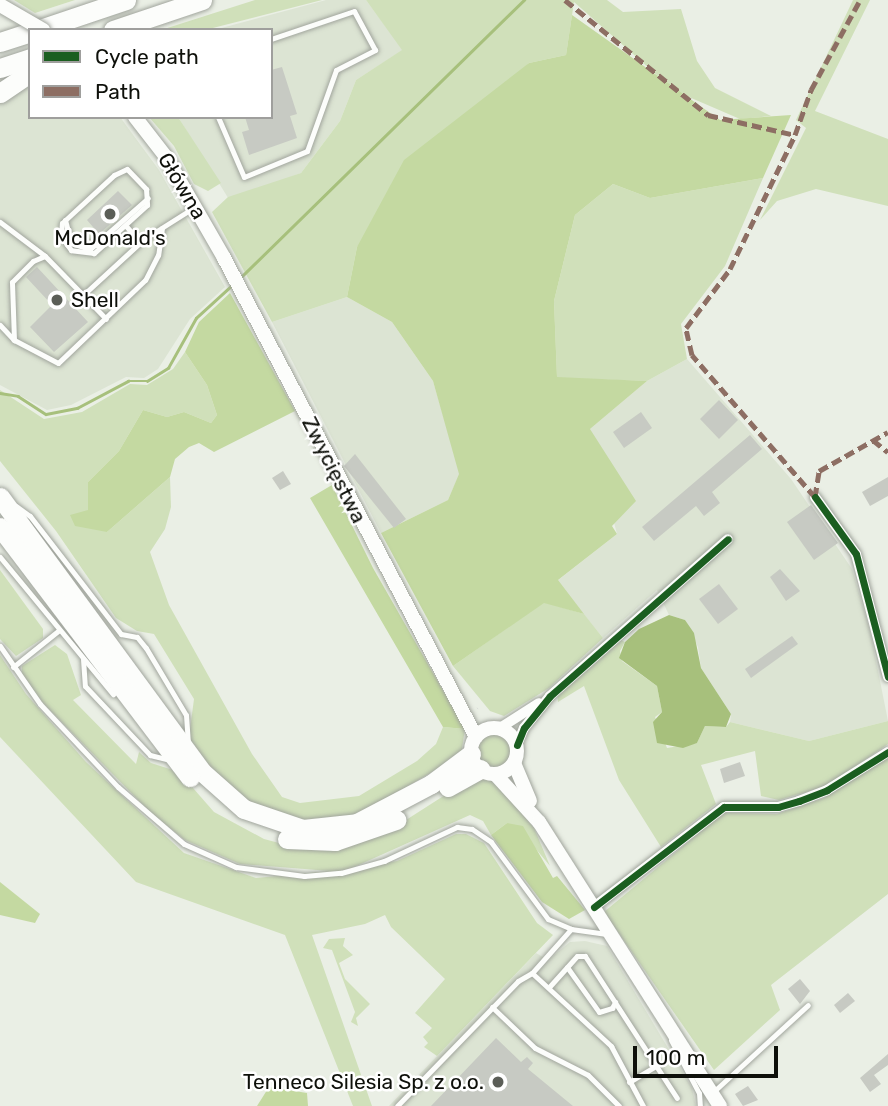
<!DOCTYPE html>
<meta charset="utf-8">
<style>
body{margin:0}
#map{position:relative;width:888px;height:1106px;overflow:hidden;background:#eaefe5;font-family:Rubik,sans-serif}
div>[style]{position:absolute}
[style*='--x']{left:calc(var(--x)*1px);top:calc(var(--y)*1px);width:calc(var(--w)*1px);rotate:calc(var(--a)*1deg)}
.built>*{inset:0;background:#dce4d3}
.green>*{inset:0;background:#d0e0ba}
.round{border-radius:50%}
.forest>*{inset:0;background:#c4d9a1}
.water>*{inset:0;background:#a7c07c}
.stream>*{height:2.5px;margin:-1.25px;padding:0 1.25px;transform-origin:1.25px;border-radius:1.25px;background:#a7c07c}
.building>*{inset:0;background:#c7cac3}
.path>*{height:2px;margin-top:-1px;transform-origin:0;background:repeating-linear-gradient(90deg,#d8dad7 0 2px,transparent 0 7px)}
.roads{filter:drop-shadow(0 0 2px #a1a59d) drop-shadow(0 0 2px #a1a59d)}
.lane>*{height:5px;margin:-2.5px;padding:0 2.5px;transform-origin:2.5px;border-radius:2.5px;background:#fcfdfb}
.street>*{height:10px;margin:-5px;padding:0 5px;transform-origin:5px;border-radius:5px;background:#fcfdfb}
.secondary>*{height:14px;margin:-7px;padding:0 7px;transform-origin:7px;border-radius:7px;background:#fcfdfb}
.secondary>.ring{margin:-7px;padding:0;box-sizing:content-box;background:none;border:14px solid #fcfdfb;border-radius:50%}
.highway>*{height:19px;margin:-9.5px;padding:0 9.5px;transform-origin:9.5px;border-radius:9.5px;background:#fcfdfb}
.bridges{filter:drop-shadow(0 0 2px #a1a59d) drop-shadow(0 0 2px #a1a59d)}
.secondary-bridge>*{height:14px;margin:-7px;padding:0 7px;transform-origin:7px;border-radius:7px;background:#fcfdfb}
.quiet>*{height:5px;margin-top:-2.5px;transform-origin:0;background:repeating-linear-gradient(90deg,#8d6e63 0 10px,transparent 0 15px)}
.cycleway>*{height:7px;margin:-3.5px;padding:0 3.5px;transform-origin:3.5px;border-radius:3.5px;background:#1b5e20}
.dots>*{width:19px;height:19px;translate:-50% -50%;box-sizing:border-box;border:4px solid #fff;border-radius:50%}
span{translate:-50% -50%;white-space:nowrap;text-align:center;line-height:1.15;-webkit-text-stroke:5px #fff;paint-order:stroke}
.street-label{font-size:21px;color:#0e100a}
.poi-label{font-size:21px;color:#0e100a}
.left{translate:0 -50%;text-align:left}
.right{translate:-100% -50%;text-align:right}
.legend{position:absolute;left:28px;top:28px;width:245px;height:91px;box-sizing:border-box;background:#fff;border:2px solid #9f9f9d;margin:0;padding:9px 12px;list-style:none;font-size:21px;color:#0e100a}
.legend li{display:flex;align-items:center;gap:14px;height:35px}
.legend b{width:35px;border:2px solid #9f9f9d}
.scale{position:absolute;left:633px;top:1046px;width:145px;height:32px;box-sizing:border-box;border:4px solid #0e100a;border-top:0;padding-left:9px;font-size:21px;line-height:24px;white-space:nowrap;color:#0e100a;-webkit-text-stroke:5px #fff;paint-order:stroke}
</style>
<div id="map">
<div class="built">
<i style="clip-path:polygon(326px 0,366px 0,403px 50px,356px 80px,340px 121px,301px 173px,230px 201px,178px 117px,271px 117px,271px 30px,214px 30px)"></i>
<i style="clip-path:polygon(30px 81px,30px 117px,120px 117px,159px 170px,225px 287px,190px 319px,158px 369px,144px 378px,126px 377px,71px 405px,47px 410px,0 385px,0 101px)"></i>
<i style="clip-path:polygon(347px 297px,392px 322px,433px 381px,460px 473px,448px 500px,381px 533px,272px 322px)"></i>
<i style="clip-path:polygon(687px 359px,791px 479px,852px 569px,870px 631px,888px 721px,809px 741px,730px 722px,731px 714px,701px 668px,698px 647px,685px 620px,669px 615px,657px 590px,603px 638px,557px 581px,617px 534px,590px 429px,647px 381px)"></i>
<i style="clip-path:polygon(585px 941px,607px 946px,692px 1088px,696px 1106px,389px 1106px,536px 953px,548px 960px,570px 942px)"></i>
</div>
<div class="green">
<i style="clip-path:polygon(14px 0,75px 0,35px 13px)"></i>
<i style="clip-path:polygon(255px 0,322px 0,205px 30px,161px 30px)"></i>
<i style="clip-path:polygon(366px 0,607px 0,623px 12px,681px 9px,697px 61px,715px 88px,771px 116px,740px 119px,675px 91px,574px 2px,566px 55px,529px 63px,357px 247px,347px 297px,272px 322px,212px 212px,228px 197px,301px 173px,340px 121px,356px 80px,402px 50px)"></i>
<i style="clip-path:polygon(853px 0,870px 0,815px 111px,888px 139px,888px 206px,816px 189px,777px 201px,760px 220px,806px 128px,796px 120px)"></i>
<i style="clip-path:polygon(149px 117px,178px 117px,221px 183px,208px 191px,194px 184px,174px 146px)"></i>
<i style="clip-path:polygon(763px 178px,725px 266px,681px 324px,687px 359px,647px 381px,557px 378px,554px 301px,575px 215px,613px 184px,650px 198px)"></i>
<i style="clip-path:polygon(185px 352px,207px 385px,217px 415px,211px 423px,184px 412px,167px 417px,143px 410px,119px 451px,88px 482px,107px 532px,170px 477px,171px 507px,165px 529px,150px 552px,169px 605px,252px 754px,282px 797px,300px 803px,359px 796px,417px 761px,436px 744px,443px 727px,465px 729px,461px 755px,360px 814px,313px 823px,256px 808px,215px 781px,188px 745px,194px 699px,154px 634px,137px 631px,116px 618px,56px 531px,0 461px,0 390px,44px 419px,82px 412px,130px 384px,147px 385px,173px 369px)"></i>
<i style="clip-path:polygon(0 570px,43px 629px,43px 638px,16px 656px,0 639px)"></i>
<i style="clip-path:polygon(544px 602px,584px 614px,603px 638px,549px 688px,504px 716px,490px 711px,453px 666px)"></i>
<i style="clip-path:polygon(619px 639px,625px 642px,620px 651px,622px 661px,657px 686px,662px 712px,655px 717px,667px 748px,697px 743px,705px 726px,726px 727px,730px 722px,809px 741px,888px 721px,888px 744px,826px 786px,779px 800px,761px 796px,755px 751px,701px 765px,716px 804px,661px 847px,619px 780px,584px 686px,558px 702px,557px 693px)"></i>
<i style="clip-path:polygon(55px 645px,67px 654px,81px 695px,73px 700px,136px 764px,139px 752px,151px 763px,179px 772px,214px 812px,264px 839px,294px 847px,392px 829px,470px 779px,495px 780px,534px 828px,550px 866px,526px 837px,507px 823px,491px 835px,483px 821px,470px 815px,352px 868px,397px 861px,456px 834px,466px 834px,484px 843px,537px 923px,553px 935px,437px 1056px,424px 1047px,428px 1043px,423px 1037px,432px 1028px,415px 1013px,445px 979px,391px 927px,385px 915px,365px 924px,312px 935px,372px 1106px,353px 1106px,285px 935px,136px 882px,0 737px,0 655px,26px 694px,86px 762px,184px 853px,256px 878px,330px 871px,240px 864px,185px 840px,151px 813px,44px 704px,22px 675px,22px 666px)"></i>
<i class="round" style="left:477px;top:734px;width:34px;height:34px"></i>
<i style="clip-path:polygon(888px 757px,888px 894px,771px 985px,780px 1010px,714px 1070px,604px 912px,723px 813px,777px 814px,824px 798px)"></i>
<i style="clip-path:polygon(345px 938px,343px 946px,353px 955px,339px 963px,345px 979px,370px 1004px,356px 1018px,358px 1026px,351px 1022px,355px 1012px,332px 950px,323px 948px,329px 939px)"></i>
</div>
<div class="forest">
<i style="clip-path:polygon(572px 15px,720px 120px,791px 115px,763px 178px,650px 198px,613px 184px,575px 215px,554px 301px,557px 377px,647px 381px,590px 429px,636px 501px,612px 526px,617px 534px,558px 580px,584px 614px,544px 603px,453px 666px,381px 533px,448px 500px,459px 474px,433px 381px,392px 322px,347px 297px,357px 247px,404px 160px,529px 63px,566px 55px)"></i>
<i style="clip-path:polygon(230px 293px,295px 411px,214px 452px,199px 443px,189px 447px,175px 459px,170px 477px,107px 532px,75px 526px,70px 515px,88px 510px,88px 482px,119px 451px,143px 410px,167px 417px,184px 412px,211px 423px,217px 415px,207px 385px,185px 352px,199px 322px)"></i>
<i style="clip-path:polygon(332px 485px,373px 568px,465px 729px,443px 727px,310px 498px)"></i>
<i style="clip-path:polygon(507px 823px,523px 826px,553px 878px,557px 876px,585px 910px,569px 919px,542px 902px,491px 835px)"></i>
<i style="clip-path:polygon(0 882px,40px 914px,35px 923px,0 915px)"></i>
<i style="clip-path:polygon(269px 1087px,307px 1093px,308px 1106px,257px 1106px)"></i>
</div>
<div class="water">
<i style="clip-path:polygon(669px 615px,685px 620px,694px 633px,701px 668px,731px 714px,726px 727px,705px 726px,697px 743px,683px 748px,657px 743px,653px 722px,662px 712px,657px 686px,619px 658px,625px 642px,639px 629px)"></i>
</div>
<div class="stream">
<i style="--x:239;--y:279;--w:399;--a:-44.4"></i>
<i style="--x:0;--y:393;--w:18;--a:9"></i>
<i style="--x:18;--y:396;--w:33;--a:33"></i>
<i style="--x:46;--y:414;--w:32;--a:-11"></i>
<i style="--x:77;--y:408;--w:58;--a:-27.9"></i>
<i style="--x:128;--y:381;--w:19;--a:0"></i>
<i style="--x:147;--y:381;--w:25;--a:-32"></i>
<i style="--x:168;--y:368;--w:57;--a:-60.8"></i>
<i style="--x:196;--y:318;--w:47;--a:-42.4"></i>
</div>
<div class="building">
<i style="clip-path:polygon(282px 67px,297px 114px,290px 116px,297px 138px,249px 155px,242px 132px,249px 130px,245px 117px,271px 117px,271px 70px)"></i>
<i style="clip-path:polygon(118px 191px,132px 205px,99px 234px,87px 220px)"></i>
<i style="clip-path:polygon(37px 267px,88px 322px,54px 352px,30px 327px,52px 305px,26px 277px)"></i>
<i style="clip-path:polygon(719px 400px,738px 420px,719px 439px,700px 419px)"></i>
<i style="clip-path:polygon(641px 412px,652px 428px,624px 448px,613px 432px)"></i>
<i style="clip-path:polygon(750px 435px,762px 449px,712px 492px,720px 503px,704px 516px,696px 506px,654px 541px,642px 527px)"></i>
<i style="clip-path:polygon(355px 454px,406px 519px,394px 528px,344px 466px)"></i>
<i style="clip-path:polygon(283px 471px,291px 484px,280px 490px,272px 478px)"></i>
<i style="clip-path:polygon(888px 477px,888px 496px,870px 506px,862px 492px)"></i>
<i style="clip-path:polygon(811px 505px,838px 543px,814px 560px,787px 522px)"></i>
<i style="clip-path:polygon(780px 569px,800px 591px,786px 601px,770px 577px)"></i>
<i style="clip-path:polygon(719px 584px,738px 609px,718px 624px,699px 599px)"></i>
<i style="clip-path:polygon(792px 636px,798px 644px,751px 678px,745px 669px)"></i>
<i style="clip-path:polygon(740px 762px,745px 776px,724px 783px,720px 769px)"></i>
<i style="clip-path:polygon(800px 979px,810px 991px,800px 1004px,788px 989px)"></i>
<i style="clip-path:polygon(848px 993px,855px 1001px,840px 1013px,834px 1005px)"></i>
<i style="clip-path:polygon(496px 1038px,521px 1062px,527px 1057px,533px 1063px,528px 1069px,573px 1106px,431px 1106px)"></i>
<i style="clip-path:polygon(888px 1054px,888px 1065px,874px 1075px,881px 1084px,870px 1092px,860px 1078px)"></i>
<i style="clip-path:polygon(748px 1086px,758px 1100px,743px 1106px,735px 1094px)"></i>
</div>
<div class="path">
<i style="--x:477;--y:709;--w:1;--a:-45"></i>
</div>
<div class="roads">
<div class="lane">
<i style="--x:218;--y:117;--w:65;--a:66.6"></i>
<i style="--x:244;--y:177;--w:68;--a:-22.4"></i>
<i style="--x:307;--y:151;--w:86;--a:-70.3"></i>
<i style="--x:336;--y:70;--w:44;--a:-27.1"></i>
<i style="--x:375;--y:50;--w:44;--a:-118.3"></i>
<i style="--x:354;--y:11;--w:88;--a:161.4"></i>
<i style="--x:127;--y:169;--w:28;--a:46"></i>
<i style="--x:146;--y:189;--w:16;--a:86"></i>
<i style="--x:147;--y:205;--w:72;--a:137.8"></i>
<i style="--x:94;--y:253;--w:23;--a:-173"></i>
<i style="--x:71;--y:250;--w:17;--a:-126"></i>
<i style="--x:61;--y:236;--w:13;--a:-86"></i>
<i style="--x:62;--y:223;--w:71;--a:-42.7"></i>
<i style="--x:114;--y:175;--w:14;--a:-25"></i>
<i style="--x:65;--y:220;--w:24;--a:75"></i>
<i style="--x:71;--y:243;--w:20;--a:18"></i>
<i style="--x:90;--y:249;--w:77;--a:-41.3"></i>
<i style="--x:0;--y:222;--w:56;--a:37.1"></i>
<i style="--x:126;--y:226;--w:21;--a:49"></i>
<i style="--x:162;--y:228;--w:27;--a:98"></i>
<i style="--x:158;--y:255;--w:28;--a:117"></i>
<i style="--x:145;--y:280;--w:120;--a:136.3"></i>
<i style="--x:58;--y:363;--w:50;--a:-152.4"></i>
<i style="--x:14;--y:340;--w:58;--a:-92"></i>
<i style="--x:12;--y:282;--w:30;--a:-45"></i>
<i style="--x:33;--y:261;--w:13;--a:-23"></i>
<i style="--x:45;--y:256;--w:54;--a:45.7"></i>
<i style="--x:83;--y:295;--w:83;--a:-42.6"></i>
<i style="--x:144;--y:239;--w:58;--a:-32.3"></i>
<i style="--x:67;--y:237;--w:31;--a:15"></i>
<i style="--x:83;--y:295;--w:33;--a:46"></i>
<i style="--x:0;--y:325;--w:21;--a:47"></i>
<i style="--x:16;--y:506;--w:17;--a:36"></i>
<i style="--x:30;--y:516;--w:149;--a:52.4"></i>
<i style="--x:121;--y:634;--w:16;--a:11"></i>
<i style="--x:137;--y:637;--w:14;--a:51"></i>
<i style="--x:146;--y:648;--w:78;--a:59.2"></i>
<i style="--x:186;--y:715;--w:27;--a:86"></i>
<i style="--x:0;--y:557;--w:178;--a:50.5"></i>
<i style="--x:0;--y:646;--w:70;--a:55.4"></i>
<i style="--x:40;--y:704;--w:114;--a:46.8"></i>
<i style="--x:118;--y:787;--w:87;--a:40.8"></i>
<i style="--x:184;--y:844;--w:57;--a:23.9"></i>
<i style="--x:236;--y:867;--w:69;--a:7.5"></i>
<i style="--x:304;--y:876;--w:37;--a:-5"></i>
<i style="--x:341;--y:873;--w:45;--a:-15.6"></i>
<i style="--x:384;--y:861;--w:81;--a:-25"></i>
<i style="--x:457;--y:827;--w:15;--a:8"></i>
<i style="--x:472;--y:829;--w:23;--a:34"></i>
<i style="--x:491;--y:842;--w:96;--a:53.5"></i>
<i style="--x:548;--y:919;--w:25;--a:23"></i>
<i style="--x:571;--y:929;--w:36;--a:8"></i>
<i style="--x:83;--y:659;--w:27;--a:86"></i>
<i style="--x:85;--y:686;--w:95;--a:46.7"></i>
<i style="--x:150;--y:755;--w:21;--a:14"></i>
<i style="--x:13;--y:667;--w:58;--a:-38.7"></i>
<i style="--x:567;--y:967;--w:55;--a:54.6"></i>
<i style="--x:599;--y:1012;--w:14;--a:-17"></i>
<i style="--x:612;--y:1008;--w:7;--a:-63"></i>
<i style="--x:532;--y:973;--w:59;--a:-48.4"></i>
<i style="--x:550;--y:986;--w:40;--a:-48"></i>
<i style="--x:577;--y:956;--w:8;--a:0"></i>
<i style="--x:585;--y:956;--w:169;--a:57.1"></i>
<i style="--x:492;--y:1007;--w:59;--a:43.6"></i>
<i style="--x:535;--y:1048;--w:59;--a:27"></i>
<i style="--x:588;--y:1075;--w:44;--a:45"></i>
<i style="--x:671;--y:1040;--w:60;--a:62.2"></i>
<i style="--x:699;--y:1093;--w:13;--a:86"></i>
<i style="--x:629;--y:1082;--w:31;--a:-31"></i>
<i style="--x:712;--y:1093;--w:130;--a:-42.5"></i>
<i style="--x:397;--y:1106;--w:174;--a:-45.9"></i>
<i style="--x:518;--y:981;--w:16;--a:-30"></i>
<i style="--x:532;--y:973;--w:108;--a:42.7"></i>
<i style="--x:611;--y:1046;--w:68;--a:61.9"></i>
</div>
<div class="street">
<i style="--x:815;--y:497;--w:70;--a:54.3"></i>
<i style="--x:856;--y:554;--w:127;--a:75.4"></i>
<i style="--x:500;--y:728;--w:46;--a:-32.7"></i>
<i style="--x:517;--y:745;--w:18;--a:-68"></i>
<i style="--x:524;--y:728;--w:41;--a:-50.9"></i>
<i style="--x:550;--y:696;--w:237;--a:-41.4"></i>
<i style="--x:594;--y:907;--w:164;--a:-37.6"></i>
<i style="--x:724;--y:807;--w:54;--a:0"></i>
<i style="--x:778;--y:807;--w:22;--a:-16"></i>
<i style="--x:799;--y:801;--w:30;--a:-21"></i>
<i style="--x:827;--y:790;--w:72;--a:-31.9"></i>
</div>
<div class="secondary">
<i style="--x:135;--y:117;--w:51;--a:52.2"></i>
<i style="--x:166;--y:157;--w:116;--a:60.1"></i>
<i style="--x:224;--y:258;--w:541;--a:62.25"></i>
<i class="ring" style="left:471px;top:728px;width:32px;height:32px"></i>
<i style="--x:514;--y:763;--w:41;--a:67.2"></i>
<i style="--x:495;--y:774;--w:65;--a:47.5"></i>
<i style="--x:539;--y:822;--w:337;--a:57.5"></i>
</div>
<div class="highway">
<i style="--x:37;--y:30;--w:94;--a:-18.6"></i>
<i style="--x:113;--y:30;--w:94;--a:-18.6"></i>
<i style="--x:0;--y:42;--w:32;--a:-18"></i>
<i style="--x:0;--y:68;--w:32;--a:-18"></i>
<i style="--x:0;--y:93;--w:36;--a:-34"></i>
<i style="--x:0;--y:497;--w:340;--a:53.7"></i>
<i style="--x:201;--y:771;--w:57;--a:41.5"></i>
<i style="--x:244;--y:809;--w:62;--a:18.7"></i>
<i style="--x:303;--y:829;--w:54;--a:-6.3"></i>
<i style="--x:357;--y:823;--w:84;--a:-27.8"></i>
<i style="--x:431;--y:784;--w:50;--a:-36.9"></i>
<i style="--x:0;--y:527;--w:314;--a:52.8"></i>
<i style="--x:448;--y:787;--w:37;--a:-29"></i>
<i style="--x:287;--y:839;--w:48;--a:2.4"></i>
<i style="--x:335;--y:841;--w:65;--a:-19"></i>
</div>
</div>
<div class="bridges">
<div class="secondary-bridge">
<i style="--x:0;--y:5;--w:50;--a:30.2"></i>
</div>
</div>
<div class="quiet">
<i style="--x:565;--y:0;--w:184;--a:38.8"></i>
<i style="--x:708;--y:115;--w:89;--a:12.9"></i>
<i style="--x:873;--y:440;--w:19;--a:39"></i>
<i style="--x:815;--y:497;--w:188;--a:-130.9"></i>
<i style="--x:692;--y:355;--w:28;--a:-103"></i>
<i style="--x:686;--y:328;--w:74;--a:-53.3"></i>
<i style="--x:730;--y:269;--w:149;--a:-64.1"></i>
<i style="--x:795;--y:135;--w:48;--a:-70.4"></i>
<i style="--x:811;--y:90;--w:102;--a:-61.4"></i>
<i style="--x:815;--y:497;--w:26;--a:-81"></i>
<i style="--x:819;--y:471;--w:79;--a:-29.5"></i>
</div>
<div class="cycleway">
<i style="--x:815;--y:497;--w:70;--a:54.3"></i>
<i style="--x:856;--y:554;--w:127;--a:75.4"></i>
<i style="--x:517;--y:745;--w:18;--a:-68"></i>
<i style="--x:524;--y:728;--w:41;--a:-50.9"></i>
<i style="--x:550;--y:696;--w:237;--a:-41.4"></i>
<i style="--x:594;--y:907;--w:164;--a:-37.6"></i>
<i style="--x:724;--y:807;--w:54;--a:0"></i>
<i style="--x:778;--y:807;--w:22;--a:-16"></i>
<i style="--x:799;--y:801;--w:30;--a:-21"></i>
<i style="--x:827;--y:790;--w:72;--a:-31.9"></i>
</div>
<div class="dots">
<i style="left:110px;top:214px;background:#5b5e57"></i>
<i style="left:57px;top:300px;background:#5b5e57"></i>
<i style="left:498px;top:1082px;background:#5b5e57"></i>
</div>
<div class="street-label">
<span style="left:182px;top:186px;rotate:59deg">Główna</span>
<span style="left:334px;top:470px;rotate:63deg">Zwycięstwa</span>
</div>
<div class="poi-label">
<span style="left:110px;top:238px">McDonald's</span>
<span class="left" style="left:71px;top:300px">Shell</span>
<span class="right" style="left:484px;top:1082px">Tenneco Silesia Sp. z o.o.</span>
</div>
<ul class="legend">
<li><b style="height:9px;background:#1b5e20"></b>Cycle path</li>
<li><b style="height:9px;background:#8d6e63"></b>Path</li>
</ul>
<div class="scale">100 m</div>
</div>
